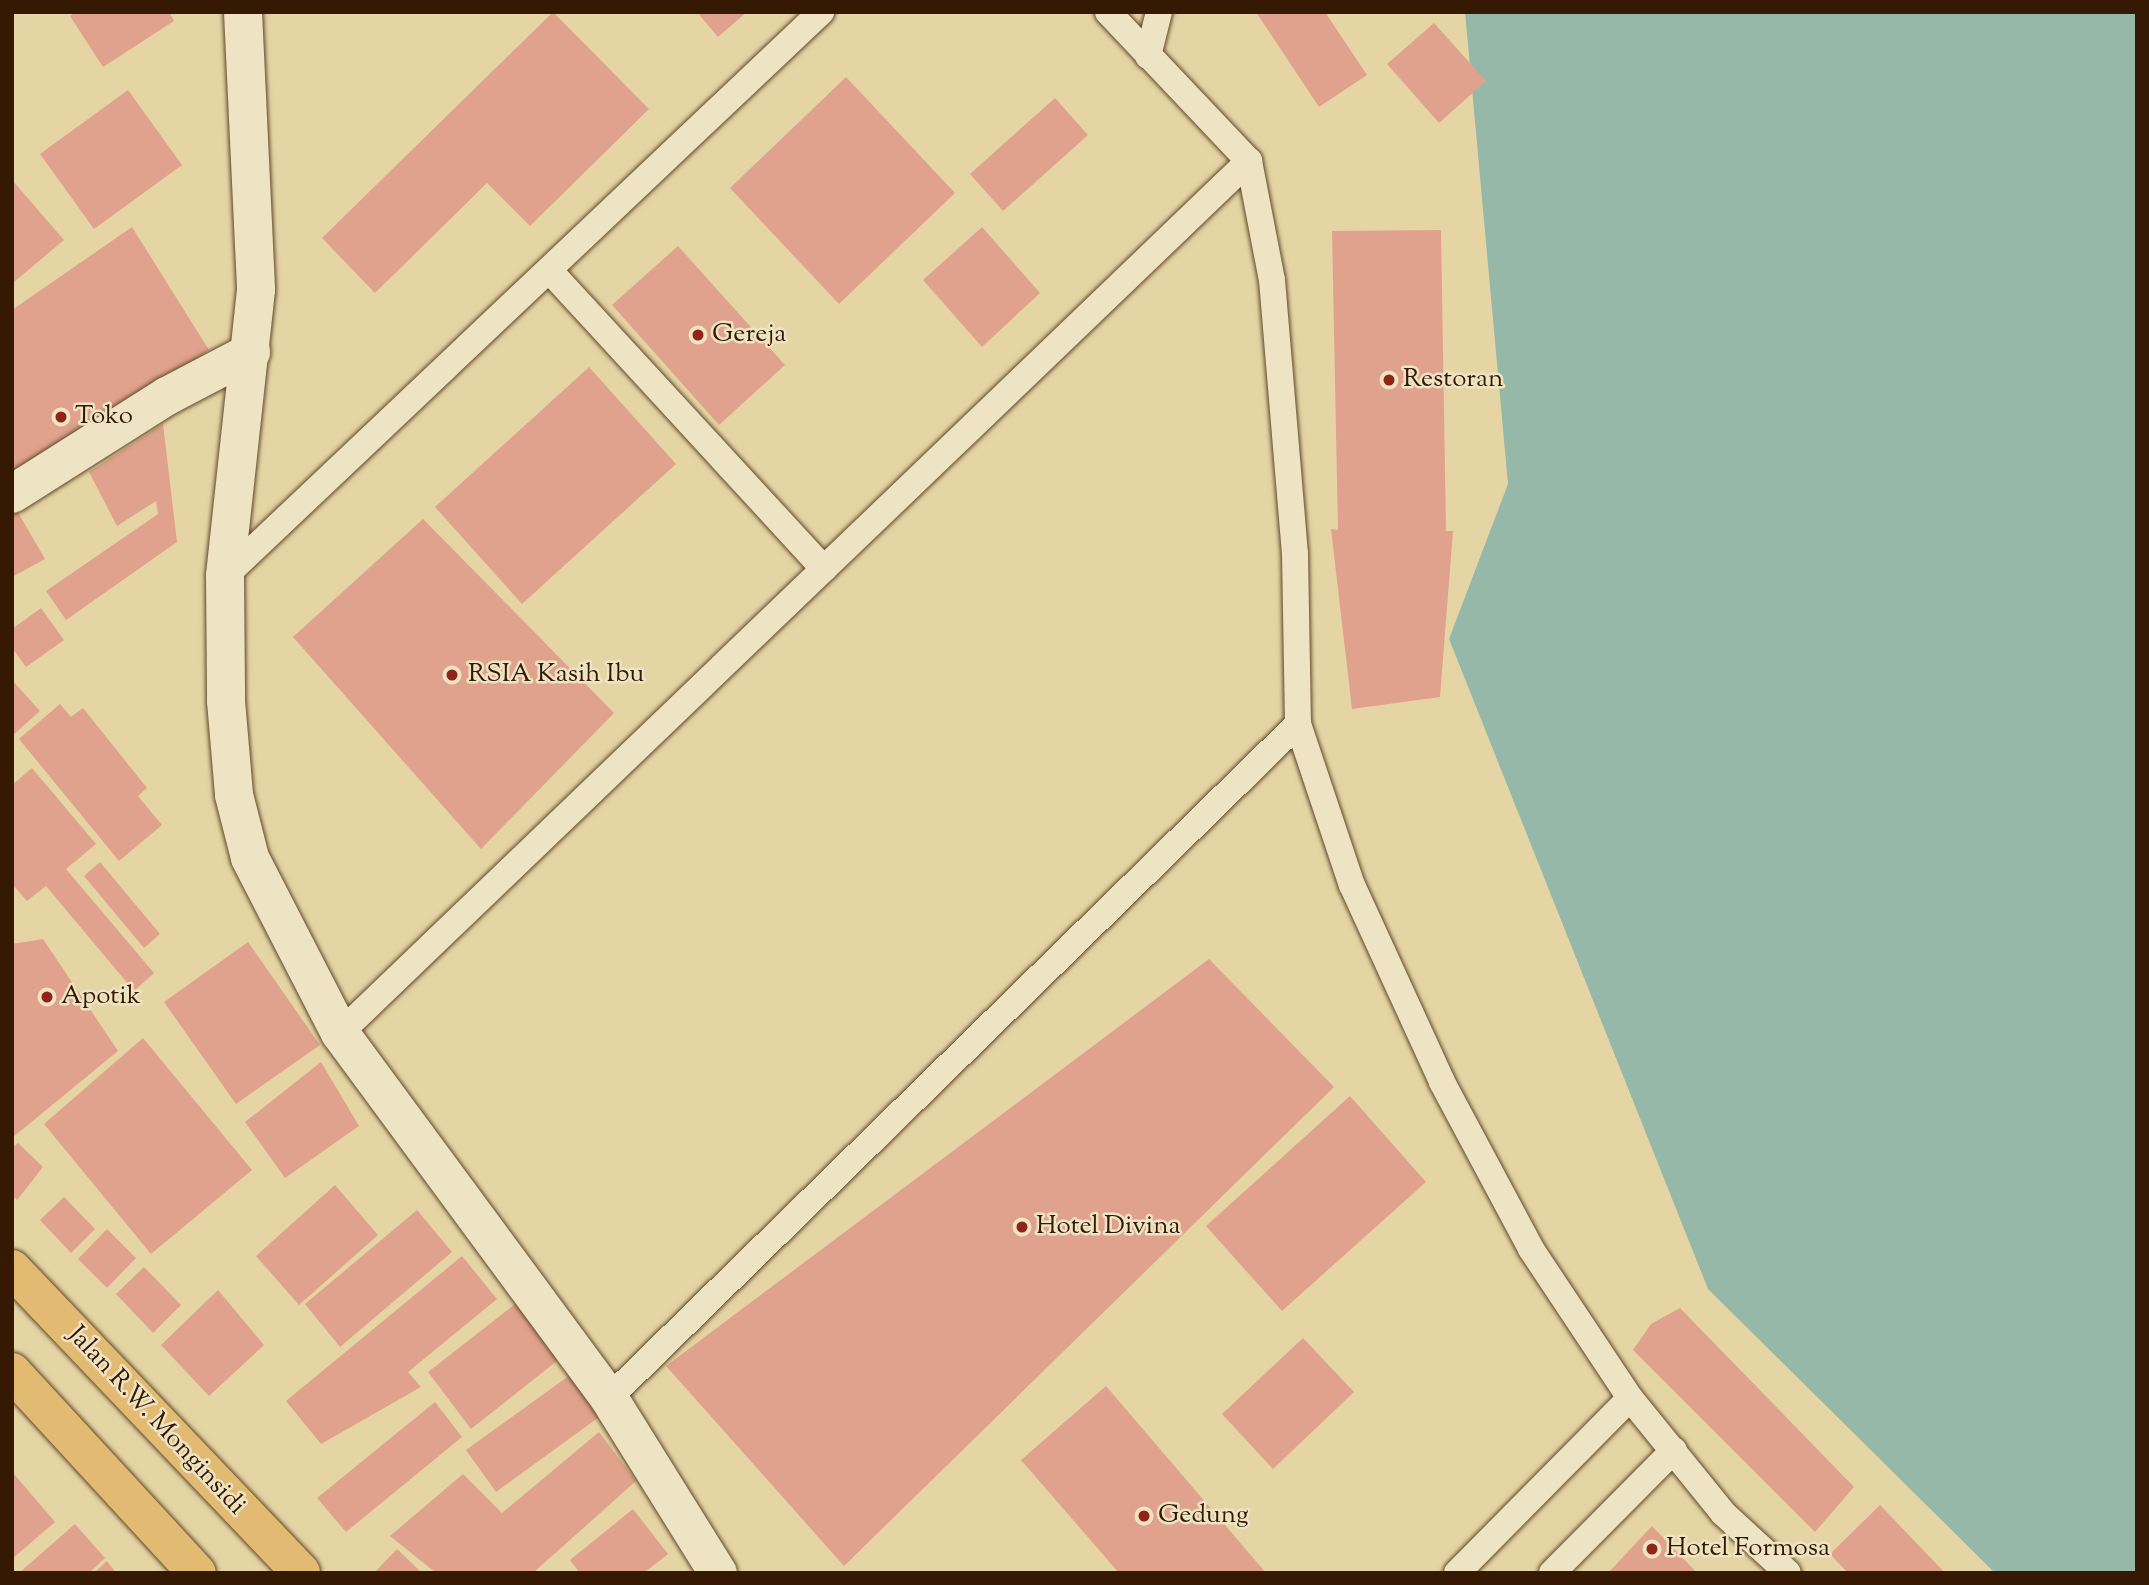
<!DOCTYPE html>
<style>
body{margin:0}
#map{position:relative;width:2149px;height:1585px;overflow:hidden;background:#e5d5a4;font-family:"Sorts Mill Goudy",serif}
div>[style]{position:absolute}
[style*='--x']{left:calc(var(--x)*1px);top:calc(var(--y)*1px);width:calc(var(--w)*1px);rotate:calc(var(--a)*1deg)}
.water>*{inset:0;background:#96b8a9}
.building>*{inset:0;background:#e0a28c}
.roads{filter:drop-shadow(0 0 2px #61482b) drop-shadow(0 0 2px #61482b)}
.service>*{height:26px;margin:-13px;padding:0 13px;transform-origin:13px;border-radius:13px;background:#eee4c4}
.minor>*{height:38px;margin:-19px;padding:0 19px;transform-origin:19px;border-radius:19px;background:#eee4c4}
.trunk>*{height:38px;margin:-19px;padding:0 19px;transform-origin:19px;border-radius:19px;background:#e2ba72}
.dots>*{width:19px;height:19px;translate:-50% -50%;box-sizing:border-box;border:4px solid #eee4c4;border-radius:50%}
span{translate:-50% -50%;white-space:nowrap;text-align:center;line-height:1.15;-webkit-text-stroke:5px #eee4c4;paint-order:stroke}
.poi-label{font-size:26px;color:#351903}
.left{translate:0 -50%;text-align:left}
.street-label{font-size:26px;color:#351903}
.frame{position:absolute;inset:0;border:14px solid #351903;pointer-events:none}
</style>
<div id="map">
<div class="water">
<i style="clip-path:polygon(1465px 12px,2137px 12px,2137px 1573px,1995px 1573px,1708px 1289px,1449px 639px,1508px 484px)"></i>
</div>
<div class="building">
<i style="clip-path:polygon(76px 12px,169px 12px,174px 21px,103px 67px,70px 16px)"></i>
<i style="clip-path:polygon(553px 12px,649px 109px,530px 226px,487px 183px,375px 293px,322px 238px)"></i>
<i style="clip-path:polygon(697px 12px,747px 12px,718px 37px)"></i>
<i style="clip-path:polygon(1256px 12px,1325px 12px,1367px 75px,1319px 107px)"></i>
<i style="clip-path:polygon(1434px 23px,1486px 81px,1439px 123px,1387px 64px)"></i>
<i style="clip-path:polygon(846px 77px,955px 193px,839px 304px,730px 188px)"></i>
<i style="clip-path:polygon(128px 90px,182px 165px,94px 229px,40px 154px)"></i>
<i style="clip-path:polygon(1055px 98px,1088px 135px,1003px 211px,970px 174px)"></i>
<i style="clip-path:polygon(12px 180px,64px 240px,14px 282px,12px 280px)"></i>
<i style="clip-path:polygon(132px 227px,209px 350px,12px 484px,12px 310px)"></i>
<i style="clip-path:polygon(982px 227px,1040px 293px,982px 347px,923px 280px)"></i>
<i style="clip-path:polygon(1441px 230px,1446px 531px,1453px 531px,1440px 697px,1352px 709px,1331px 529px,1338px 530px,1332px 231px)"></i>
<i style="clip-path:polygon(678px 246px,785px 365px,719px 425px,612px 305px)"></i>
<i style="clip-path:polygon(589px 367px,676px 464px,522px 604px,435px 507px)"></i>
<i style="clip-path:polygon(163px 424px,177px 542px,66px 620px,46px 591px,158px 514px,156px 501px,117px 526px,89px 472px)"></i>
<i style="clip-path:polygon(12px 502px,45px 559px,12px 577px)"></i>
<i style="clip-path:polygon(423px 519px,614px 713px,481px 849px,293px 637px)"></i>
<i style="clip-path:polygon(41px 608px,64px 640px,26px 667px,12px 648px,12px 629px)"></i>
<i style="clip-path:polygon(12px 680px,40px 711px,12px 736px)"></i>
<i style="clip-path:polygon(60px 704px,71px 717px,83px 708px,147px 788px,138px 796px,162px 825px,119px 861px,19px 739px)"></i>
<i style="clip-path:polygon(32px 768px,96px 844px,66px 869px,154px 973px,134px 991px,46px 886px,27px 901px,12px 884px,12px 785px)"></i>
<i style="clip-path:polygon(100px 862px,160px 934px,144px 948px,84px 876px)"></i>
<i style="clip-path:polygon(43px 939px,118px 1051px,12px 1138px,12px 944px)"></i>
<i style="clip-path:polygon(248px 942px,320px 1045px,236px 1104px,164px 1002px)"></i>
<i style="clip-path:polygon(1209px 959px,1334px 1087px,844px 1566px,666px 1366px)"></i>
<i style="clip-path:polygon(143px 1038px,252px 1170px,151px 1254px,44px 1124px)"></i>
<i style="clip-path:polygon(321px 1062px,359px 1126px,285px 1178px,245px 1122px)"></i>
<i style="clip-path:polygon(1350px 1096px,1426px 1182px,1282px 1311px,1206px 1226px)"></i>
<i style="clip-path:polygon(18px 1143px,43px 1167px,17px 1200px,12px 1195px,12px 1148px)"></i>
<i style="clip-path:polygon(335px 1185px,378px 1235px,299px 1305px,256px 1256px)"></i>
<i style="clip-path:polygon(64px 1197px,95px 1229px,71px 1253px,40px 1220px)"></i>
<i style="clip-path:polygon(417px 1210px,452px 1252px,340px 1347px,305px 1304px)"></i>
<i style="clip-path:polygon(107px 1229px,136px 1258px,107px 1288px,78px 1259px)"></i>
<i style="clip-path:polygon(462px 1256px,497px 1299px,408px 1372px,421px 1387px,321px 1444px,286px 1401px)"></i>
<i style="clip-path:polygon(144px 1267px,181px 1305px,153px 1333px,116px 1294px)"></i>
<i style="clip-path:polygon(218px 1290px,264px 1345px,209px 1396px,161px 1345px)"></i>
<i style="clip-path:polygon(524px 1297px,567px 1353px,471px 1429px,428px 1372px)"></i>
<i style="clip-path:polygon(1680px 1308px,1854px 1487px,1815px 1532px,1633px 1350px,1651px 1324px)"></i>
<i style="clip-path:polygon(1303px 1338px,1354px 1392px,1273px 1469px,1222px 1414px)"></i>
<i style="clip-path:polygon(577px 1370px,606px 1412px,496px 1492px,466px 1450px)"></i>
<i style="clip-path:polygon(1106px 1386px,1266px 1573px,1119px 1573px,1021px 1460px)"></i>
<i style="clip-path:polygon(435px 1402px,462px 1437px,346px 1532px,317px 1498px)"></i>
<i style="clip-path:polygon(599px 1432px,636px 1481px,533px 1573px,436px 1573px,390px 1536px,463px 1474px,502px 1513px)"></i>
<i style="clip-path:polygon(14px 1474px,55px 1522px,12px 1559px,12px 1475px)"></i>
<i style="clip-path:polygon(1880px 1505px,1945px 1573px,1848px 1573px,1830px 1554px)"></i>
<i style="clip-path:polygon(633px 1509px,668px 1554px,644px 1573px,580px 1573px,570px 1560px)"></i>
<i style="clip-path:polygon(75px 1524px,105px 1558px,89px 1573px,19px 1573px)"></i>
<i style="clip-path:polygon(1652px 1526px,1697px 1573px,1608px 1573px)"></i>
<i style="clip-path:polygon(397px 1549px,422px 1573px,374px 1573px)"></i>
<i style="clip-path:polygon(107px 1561px,116px 1573px,94px 1573px)"></i>
</div>
<div class="roads">
<div class="service">
<i style="--x:1108;--y:12;--w:205;--a:46.6"></i>
<i style="--x:1148;--y:56;--w:45;--a:-76"></i>
<i style="--x:549;--y:270;--w:406;--a:47.4"></i>
<i style="--x:225;--y:576;--w:821;--a:-43.42"></i>
<i style="--x:340;--y:1033;--w:1260;--a:-43.81"></i>
<i style="--x:1249;--y:161;--w:121;--a:79.1"></i>
<i style="--x:1272;--y:280;--w:274;--a:85.2"></i>
<i style="--x:1295;--y:553;--w:171;--a:89"></i>
<i style="--x:1298;--y:724;--w:170;--a:71.5"></i>
<i style="--x:1352;--y:885;--w:217;--a:65.4"></i>
<i style="--x:1442;--y:1082;--w:189;--a:61.9"></i>
<i style="--x:1531;--y:1249;--w:179;--a:56.4"></i>
<i style="--x:1630;--y:1398;--w:148;--a:51"></i>
<i style="--x:1723;--y:1513;--w:88;--a:42.7"></i>
<i style="--x:609;--y:1398;--w:964;--a:-44.37"></i>
<i style="--x:1457;--y:1573;--w:246;--a:-45.3"></i>
<i style="--x:1552;--y:1573;--w:173;--a:-45.2"></i>
</div>
<div class="minor">
<i style="--x:243;--y:12;--w:278;--a:87.3"></i>
<i style="--x:256;--y:290;--w:288;--a:96.2"></i>
<i style="--x:225;--y:576;--w:125;--a:89.5"></i>
<i style="--x:226;--y:701;--w:94;--a:85.1"></i>
<i style="--x:234;--y:795;--w:65;--a:75.7"></i>
<i style="--x:250;--y:858;--w:197;--a:62.8"></i>
<i style="--x:340;--y:1033;--w:453;--a:53.6"></i>
<i style="--x:609;--y:1398;--w:206;--a:58.1"></i>
<i style="--x:12;--y:494;--w:183;--a:-32.3"></i>
<i style="--x:167;--y:396;--w:95;--a:-27.6"></i>
</div>
<div class="trunk">
<i style="--x:12;--y:1269;--w:419;--a:46.4"></i>
<i style="--x:12;--y:1372;--w:273;--a:47.4"></i>
</div>
</div>
<div class="dots">
<i style="left:698px;top:335px;background:#8f2418"></i>
<i style="left:1389px;top:380px;background:#8f2418"></i>
<i style="left:61px;top:417px;background:#8f2418"></i>
<i style="left:452px;top:675px;background:#8f2418"></i>
<i style="left:47px;top:997px;background:#8f2418"></i>
<i style="left:1022px;top:1227px;background:#8f2418"></i>
<i style="left:1144px;top:1516px;background:#8f2418"></i>
<i style="left:1652px;top:1549px;background:#8f2418"></i>
</div>
<div class="poi-label">
<span class="left" style="left:712px;top:335px">Gereja</span>
<span class="left" style="left:1403px;top:380px">Restoran</span>
<span class="left" style="left:75px;top:417px">Toko</span>
<span class="left" style="left:468px;top:675px">RSIA Kasih Ibu</span>
<span class="left" style="left:61px;top:997px">Apotik</span>
<span class="left" style="left:1036px;top:1227px">Hotel Divina</span>
<span class="left" style="left:1158px;top:1516px">Gedung</span>
<span class="left" style="left:1666px;top:1549px">Hotel Formosa</span>
</div>
<div class="street-label">
<span style="left:156px;top:1421px;rotate:47deg">Jalan R.W. Monginsidi</span>
</div>
<div class="frame"></div>
</div>
